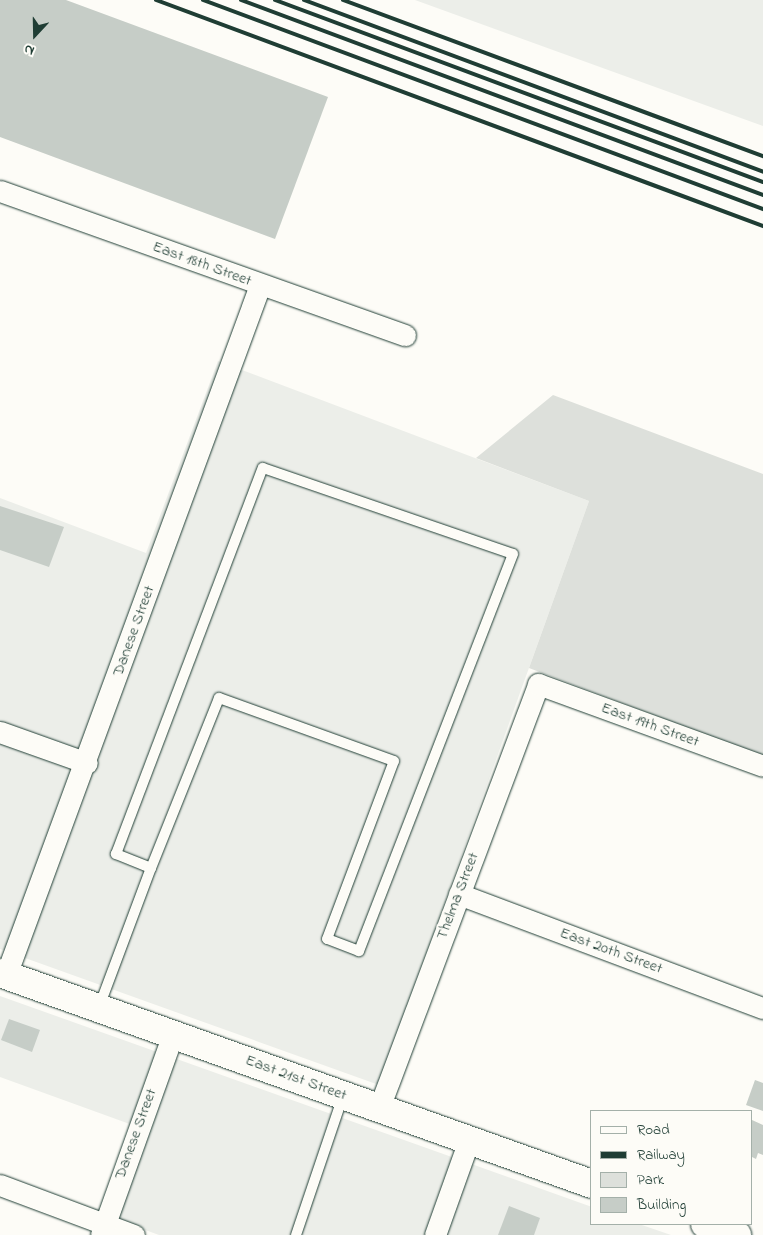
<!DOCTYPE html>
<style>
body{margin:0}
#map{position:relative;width:763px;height:1235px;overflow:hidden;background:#fdfcf7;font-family:"Indie Flower",sans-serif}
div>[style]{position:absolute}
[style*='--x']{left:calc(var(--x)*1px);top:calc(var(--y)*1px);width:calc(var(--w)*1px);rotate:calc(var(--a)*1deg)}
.built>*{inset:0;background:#eceee9}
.green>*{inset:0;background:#dde0db}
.building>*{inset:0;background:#c6cdc7}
.roads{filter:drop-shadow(0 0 1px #1f3d34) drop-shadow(0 0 1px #1f3d34)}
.service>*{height:10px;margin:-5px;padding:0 5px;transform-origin:5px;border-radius:5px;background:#fdfcf7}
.minor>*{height:21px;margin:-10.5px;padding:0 10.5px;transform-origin:10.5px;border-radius:10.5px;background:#fdfcf7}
.secondary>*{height:28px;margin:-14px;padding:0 14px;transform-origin:14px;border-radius:14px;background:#fdfcf7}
.rail>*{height:4px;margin:-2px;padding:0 2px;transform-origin:2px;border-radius:2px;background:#1f3d34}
span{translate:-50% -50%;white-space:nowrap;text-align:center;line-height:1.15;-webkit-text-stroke:4.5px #fdfcf7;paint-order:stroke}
.street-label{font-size:16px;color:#1f3d34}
.legend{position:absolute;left:590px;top:1110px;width:162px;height:115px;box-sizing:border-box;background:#fdfcf7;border:1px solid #a4b0a9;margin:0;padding:6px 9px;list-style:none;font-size:15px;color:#1f3d34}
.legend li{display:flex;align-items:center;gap:10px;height:25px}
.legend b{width:25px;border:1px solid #a4b0a9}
.north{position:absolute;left:10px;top:10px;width:50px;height:50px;-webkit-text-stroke:4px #fdfcf7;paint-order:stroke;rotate:201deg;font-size:14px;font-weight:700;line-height:20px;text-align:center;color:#1f3d34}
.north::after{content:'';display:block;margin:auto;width:18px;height:22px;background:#1f3d34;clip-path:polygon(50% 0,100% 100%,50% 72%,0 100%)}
</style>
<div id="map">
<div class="built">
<i style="clip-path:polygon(416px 0,763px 0,763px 126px,415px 0)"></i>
<i style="clip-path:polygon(218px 361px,589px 501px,379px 1085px,0 949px,0 498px,146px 553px)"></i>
<i style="clip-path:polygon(0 996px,592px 1207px,592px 1224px,639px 1224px,671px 1235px,159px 1235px,118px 1220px,149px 1131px,0 1077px)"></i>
</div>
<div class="green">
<i style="clip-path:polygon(553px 395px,763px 474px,763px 756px,529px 668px,589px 501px,476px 458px)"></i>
</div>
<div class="building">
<i style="clip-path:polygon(0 0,66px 0,328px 97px,275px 239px,0 137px)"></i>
<i style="clip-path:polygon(0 506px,64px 527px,49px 567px,0 550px)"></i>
<i style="clip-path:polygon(9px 1019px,40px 1030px,32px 1052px,1px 1040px)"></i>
<i style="clip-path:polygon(755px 1080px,763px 1083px,763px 1111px,746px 1105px)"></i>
<i style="clip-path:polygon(752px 1120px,763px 1125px,763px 1155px,758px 1153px,756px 1159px,752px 1157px)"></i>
<i style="clip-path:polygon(509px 1206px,540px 1218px,534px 1235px,498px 1235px)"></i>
</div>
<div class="roads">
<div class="service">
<i style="--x:99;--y:1007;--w:148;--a:-69.5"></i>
<i style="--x:151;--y:868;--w:38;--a:-158"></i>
<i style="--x:116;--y:854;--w:413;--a:-69.2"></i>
<i style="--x:263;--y:468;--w:264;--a:19"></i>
<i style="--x:513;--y:554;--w:426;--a:111.2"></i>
<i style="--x:359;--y:951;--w:34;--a:-159"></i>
<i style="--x:327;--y:939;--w:190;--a:-69.4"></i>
<i style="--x:394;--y:761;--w:186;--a:-160.2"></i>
<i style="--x:219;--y:698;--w:183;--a:111.8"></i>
<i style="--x:296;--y:1235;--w:147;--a:-71.3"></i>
</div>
<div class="minor">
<i style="--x:0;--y:191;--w:430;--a:19.6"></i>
<i style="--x:0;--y:732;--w:92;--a:19.6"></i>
<i style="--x:459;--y:894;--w:325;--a:20.6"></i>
<i style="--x:6;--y:975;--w:735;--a:-69.79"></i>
<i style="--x:379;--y:1108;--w:453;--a:-69.4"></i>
<i style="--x:538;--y:684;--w:239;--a:20"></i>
<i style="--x:0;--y:1185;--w:143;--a:20.5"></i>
<i style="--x:101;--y:1235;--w:214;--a:-70.3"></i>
<i style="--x:435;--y:1235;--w:101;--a:-70.3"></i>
</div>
<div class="secondary">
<i style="--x:0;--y:973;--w:628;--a:19.62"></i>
<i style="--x:705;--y:1224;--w:34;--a:19"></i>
</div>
</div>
<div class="rail">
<i style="--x:156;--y:0;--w:648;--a:20.42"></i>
<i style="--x:203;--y:0;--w:598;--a:20.47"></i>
<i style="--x:241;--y:0;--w:557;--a:20.48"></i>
<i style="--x:275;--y:0;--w:521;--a:20.45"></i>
<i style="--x:304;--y:0;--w:490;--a:20.5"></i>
<i style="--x:343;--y:0;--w:448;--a:20.4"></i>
</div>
<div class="street-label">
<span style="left:202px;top:264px;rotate:20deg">East 18th Street</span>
<span style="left:134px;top:631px;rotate:-70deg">Danese Street</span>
<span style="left:650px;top:725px;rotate:20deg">East 19th Street</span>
<span style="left:458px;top:896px;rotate:-69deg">Thelma Street</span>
<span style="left:611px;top:951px;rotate:20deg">East 20th Street</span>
<span style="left:296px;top:1078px;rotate:20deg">East 21st Street</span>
<span style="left:136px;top:1134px;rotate:-70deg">Danese Street</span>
</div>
<ul class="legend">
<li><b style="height:6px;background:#fdfcf7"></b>Road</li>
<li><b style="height:6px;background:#1f3d34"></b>Railway</li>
<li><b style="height:14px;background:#dde0db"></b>Park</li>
<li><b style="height:14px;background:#c6cdc7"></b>Building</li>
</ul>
<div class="north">N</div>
</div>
